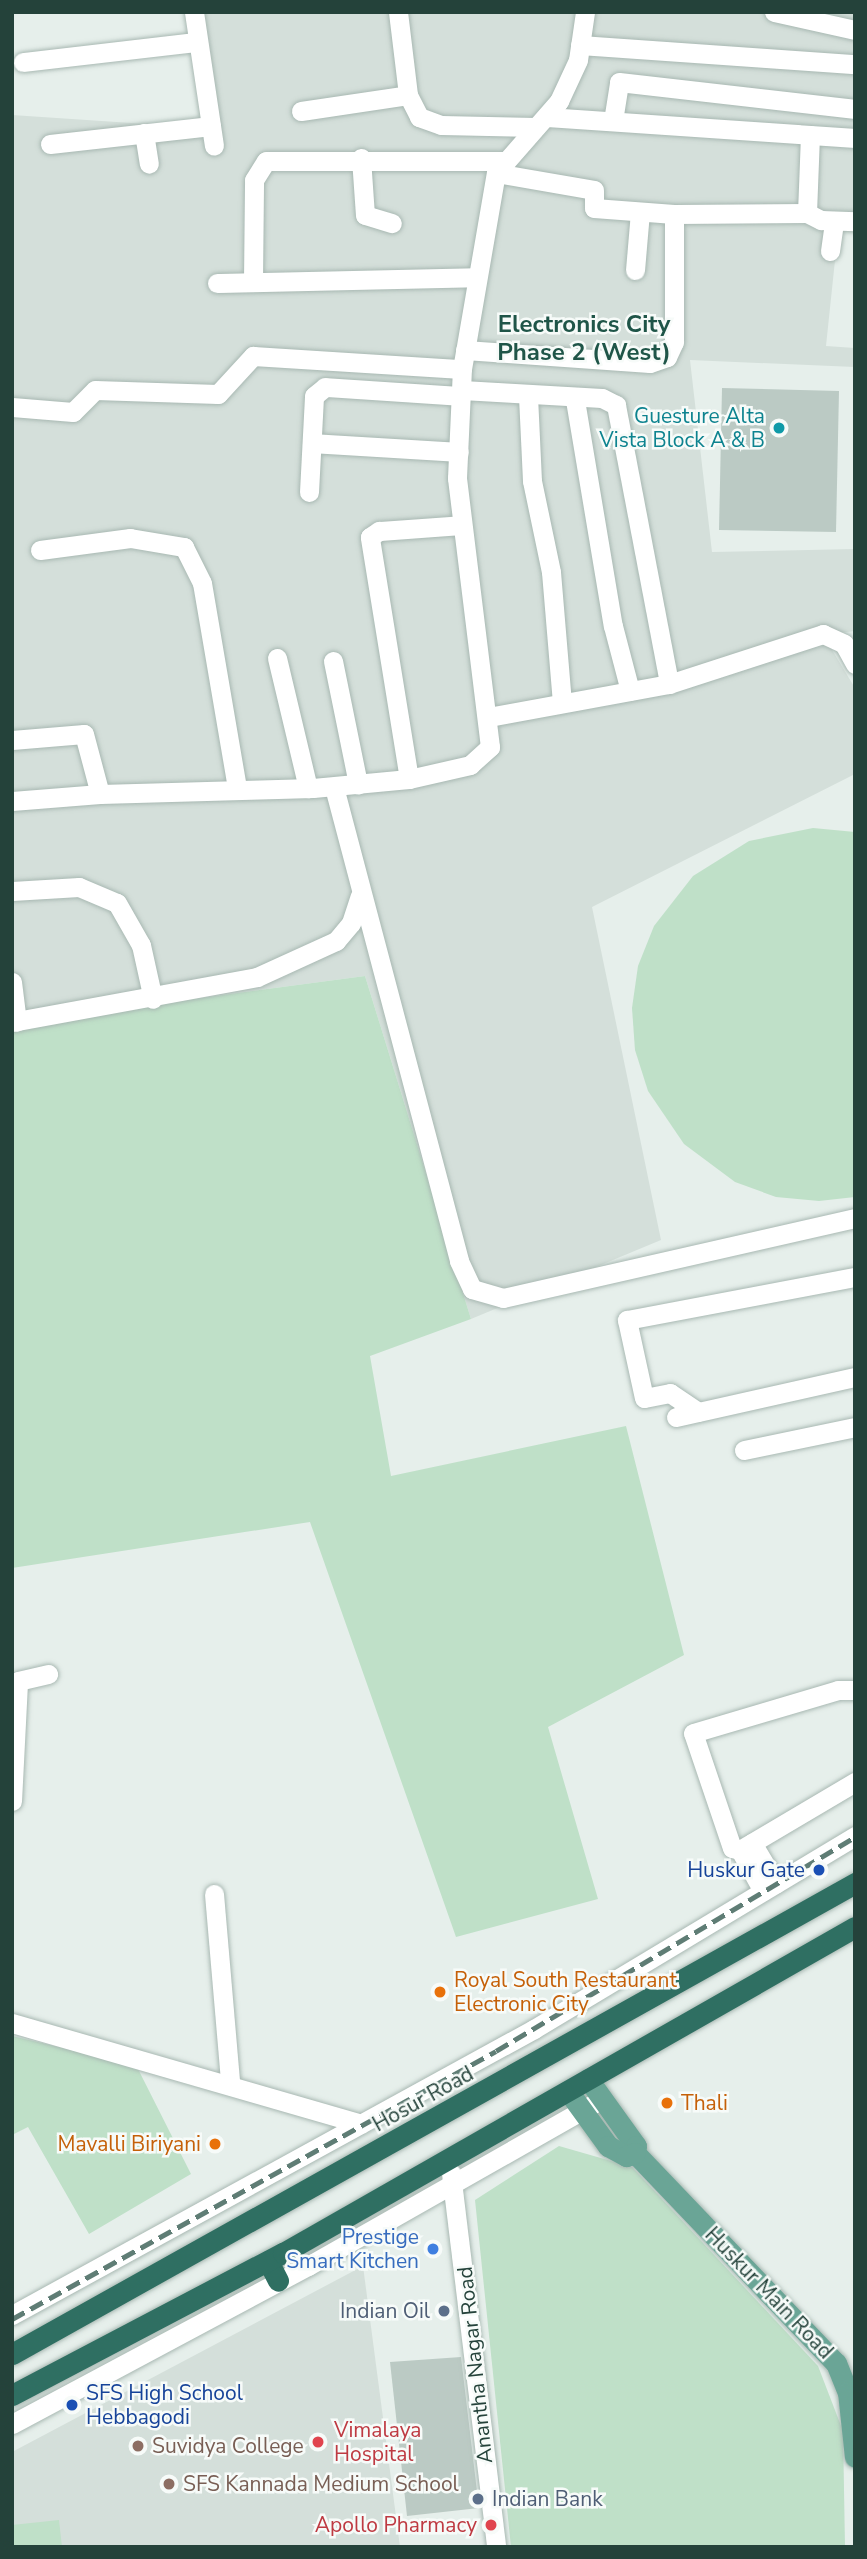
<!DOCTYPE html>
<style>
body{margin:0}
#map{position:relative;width:867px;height:2559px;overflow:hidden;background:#e6efeb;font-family:"Nunito Sans",sans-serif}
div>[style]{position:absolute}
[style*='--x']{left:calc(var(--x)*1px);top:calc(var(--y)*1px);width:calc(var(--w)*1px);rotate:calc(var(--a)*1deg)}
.built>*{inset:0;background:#d4dfda}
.green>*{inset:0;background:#bfe0c8}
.building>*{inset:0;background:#bbcac4}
.roads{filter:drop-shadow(0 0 2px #a8b8b2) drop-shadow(0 0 2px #a8b8b2)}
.minor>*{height:19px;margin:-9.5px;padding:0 9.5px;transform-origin:9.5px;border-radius:9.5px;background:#fff}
.major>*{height:21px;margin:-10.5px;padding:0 10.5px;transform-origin:10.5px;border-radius:10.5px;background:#6aa596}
.highway>*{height:21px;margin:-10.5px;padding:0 10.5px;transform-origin:10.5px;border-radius:10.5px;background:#2f6f62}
.rail>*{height:4.5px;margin-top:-2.25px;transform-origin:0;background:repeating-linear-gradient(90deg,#5f7d75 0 14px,transparent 0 21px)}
.dots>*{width:19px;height:19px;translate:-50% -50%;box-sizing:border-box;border:4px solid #f7fbf9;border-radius:50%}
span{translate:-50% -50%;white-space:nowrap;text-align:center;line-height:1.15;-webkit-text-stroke:5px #f7fbf9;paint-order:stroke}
.culture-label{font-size:21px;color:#0d838f}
.right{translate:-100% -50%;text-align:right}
.transit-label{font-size:21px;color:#164399}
.left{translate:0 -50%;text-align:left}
.food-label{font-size:21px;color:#c56008}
.street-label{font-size:21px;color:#24423a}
.shop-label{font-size:21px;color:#366cbe}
.service-label{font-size:21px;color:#4e5e75}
.health-label{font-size:21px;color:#be3a42}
.education-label{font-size:21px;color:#785e54}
.quarter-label{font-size:24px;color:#1f5548;font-weight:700}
.frame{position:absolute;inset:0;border:14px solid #24423a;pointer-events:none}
</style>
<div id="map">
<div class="built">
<i style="clip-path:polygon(190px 12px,855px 12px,855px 231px,838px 232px,826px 346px,855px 348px,855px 367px,690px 360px,712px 552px,855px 549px,855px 631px,823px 635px,855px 688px,855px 774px,592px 907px,661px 1240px,471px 1319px,365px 976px,12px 1023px,12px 115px,206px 128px)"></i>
<i style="clip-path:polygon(363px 2266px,400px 2547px,12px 2547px,12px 2452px)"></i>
</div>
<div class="green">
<i style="clip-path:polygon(813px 828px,855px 832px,855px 1197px,819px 1201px,776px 1197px,735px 1182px,684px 1144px,648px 1091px,635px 1050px,632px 1008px,638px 966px,654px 926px,693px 876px,749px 841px)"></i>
<i style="clip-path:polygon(365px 976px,471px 1319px,370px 1356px,391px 1476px,626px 1426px,684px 1655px,548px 1727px,598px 1899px,456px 1937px,310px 1522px,12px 1568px,12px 1023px)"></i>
<i style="clip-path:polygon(12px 2036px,136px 2065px,191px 2174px,89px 2234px,28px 2127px,12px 2135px)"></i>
<i style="clip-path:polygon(559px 2146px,632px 2167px,818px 2366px,843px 2431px,845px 2547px,511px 2547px,475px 2200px)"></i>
<i style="clip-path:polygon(59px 2520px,62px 2547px,12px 2547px,12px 2525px)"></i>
</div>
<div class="building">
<i style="clip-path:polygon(722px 388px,839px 391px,836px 532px,719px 530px)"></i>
<i style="clip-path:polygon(461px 2357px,479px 2508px,407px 2516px,390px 2362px)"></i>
</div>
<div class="roads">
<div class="minor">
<i style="--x:194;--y:12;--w:135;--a:81.5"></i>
<i style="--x:398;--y:12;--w:84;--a:83.1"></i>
<i style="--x:408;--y:95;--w:25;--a:63"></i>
<i style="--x:419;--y:117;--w:23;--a:20"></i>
<i style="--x:441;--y:125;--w:94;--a:1.2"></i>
<i style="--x:774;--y:12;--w:83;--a:12.5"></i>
<i style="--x:580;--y:45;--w:276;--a:4"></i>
<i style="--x:23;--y:62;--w:175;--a:-6.6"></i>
<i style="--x:301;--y:111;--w:108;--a:-8.5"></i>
<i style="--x:547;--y:117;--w:309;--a:3.9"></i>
<i style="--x:613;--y:121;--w:39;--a:-81"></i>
<i style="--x:619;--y:82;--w:238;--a:6.5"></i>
<i style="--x:144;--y:133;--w:31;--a:81"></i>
<i style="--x:810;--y:135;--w:78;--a:92.2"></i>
<i style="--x:807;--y:213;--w:16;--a:27"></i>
<i style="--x:821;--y:220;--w:34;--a:2"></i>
<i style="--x:50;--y:144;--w:162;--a:-6.4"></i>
<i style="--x:361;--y:158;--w:57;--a:86"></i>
<i style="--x:365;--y:215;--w:28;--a:17"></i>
<i style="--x:496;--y:173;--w:99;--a:9.8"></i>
<i style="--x:594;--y:190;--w:18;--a:90"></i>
<i style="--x:594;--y:208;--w:80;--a:4.3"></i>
<i style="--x:674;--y:214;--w:133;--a:-0.4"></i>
<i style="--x:830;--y:251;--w:30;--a:-82"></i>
<i style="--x:635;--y:270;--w:58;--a:-85.1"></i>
<i style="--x:253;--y:281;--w:101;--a:-89.4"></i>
<i style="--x:254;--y:180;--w:22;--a:-58"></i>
<i style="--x:266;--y:161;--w:240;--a:0"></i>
<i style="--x:217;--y:283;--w:260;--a:-1.3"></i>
<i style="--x:465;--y:350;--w:185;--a:4"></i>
<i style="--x:650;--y:363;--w:18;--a:-19"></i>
<i style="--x:667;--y:357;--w:17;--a:-65"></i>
<i style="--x:674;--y:342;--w:128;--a:-90"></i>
<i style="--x:462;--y:390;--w:140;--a:3.3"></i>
<i style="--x:602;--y:398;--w:16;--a:27"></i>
<i style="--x:616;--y:405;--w:284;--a:79.2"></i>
<i style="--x:528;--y:396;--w:85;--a:87.3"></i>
<i style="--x:532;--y:481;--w:93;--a:78.2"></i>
<i style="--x:551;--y:572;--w:130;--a:85.2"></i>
<i style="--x:575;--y:400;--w:229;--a:80.5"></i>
<i style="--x:613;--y:626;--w:67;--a:75.3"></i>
<i style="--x:12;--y:407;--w:61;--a:4.7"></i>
<i style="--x:73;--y:412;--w:31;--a:-45"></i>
<i style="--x:95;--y:390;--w:123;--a:1.9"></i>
<i style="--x:218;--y:394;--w:52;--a:-47.4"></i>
<i style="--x:253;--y:356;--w:209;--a:3.6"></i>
<i style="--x:312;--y:443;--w:147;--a:3.5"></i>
<i style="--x:309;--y:492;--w:96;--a:-87"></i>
<i style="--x:314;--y:396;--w:14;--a:-39"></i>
<i style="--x:325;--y:387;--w:136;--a:3.8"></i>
<i style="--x:40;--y:550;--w:91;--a:-7.6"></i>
<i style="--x:130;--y:538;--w:55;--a:9.5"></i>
<i style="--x:184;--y:547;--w:40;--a:63.4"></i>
<i style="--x:202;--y:583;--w:208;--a:80.3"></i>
<i style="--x:277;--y:658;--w:134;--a:76.6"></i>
<i style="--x:333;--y:661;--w:126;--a:78.5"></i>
<i style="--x:489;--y:717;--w:183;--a:-10.4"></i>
<i style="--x:669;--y:684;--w:162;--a:-18"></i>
<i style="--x:823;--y:634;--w:23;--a:25"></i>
<i style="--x:844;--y:644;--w:23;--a:61"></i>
<i style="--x:12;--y:740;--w:72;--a:-4.8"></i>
<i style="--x:84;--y:734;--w:62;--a:75.1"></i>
<i style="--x:100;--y:794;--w:213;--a:-1.6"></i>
<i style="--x:313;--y:788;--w:96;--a:-5.4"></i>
<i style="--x:409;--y:779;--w:63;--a:-12.9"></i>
<i style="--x:470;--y:765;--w:27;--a:-42"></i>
<i style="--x:490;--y:747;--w:271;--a:-97"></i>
<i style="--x:457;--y:478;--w:109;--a:-87.4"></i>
<i style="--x:462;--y:369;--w:199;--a:-80.2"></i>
<i style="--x:496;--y:173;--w:96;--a:-48.8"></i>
<i style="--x:559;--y:101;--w:45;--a:-65.1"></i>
<i style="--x:578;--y:60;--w:49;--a:-81.7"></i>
<i style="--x:409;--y:779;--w:245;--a:-99.2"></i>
<i style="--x:370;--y:537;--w:11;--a:-34"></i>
<i style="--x:379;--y:531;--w:83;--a:-4.1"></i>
<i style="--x:334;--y:787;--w:490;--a:75.2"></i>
<i style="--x:459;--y:1261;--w:31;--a:65"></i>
<i style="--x:472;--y:1289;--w:32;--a:16"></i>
<i style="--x:503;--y:1298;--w:361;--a:-12.8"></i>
<i style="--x:12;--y:801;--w:88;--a:-4.5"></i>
<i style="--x:12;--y:891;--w:67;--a:-3.4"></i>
<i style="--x:79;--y:887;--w:41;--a:22.8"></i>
<i style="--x:117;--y:903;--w:48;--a:60.3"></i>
<i style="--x:141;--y:945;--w:55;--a:77.5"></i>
<i style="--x:12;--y:982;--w:40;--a:82.9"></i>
<i style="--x:12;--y:1022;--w:249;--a:-10.4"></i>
<i style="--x:257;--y:977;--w:87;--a:-24.5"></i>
<i style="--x:336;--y:941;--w:23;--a:-50"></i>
<i style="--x:351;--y:923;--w:28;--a:-72"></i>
<i style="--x:698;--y:1412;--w:34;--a:-146"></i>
<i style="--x:670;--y:1393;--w:26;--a:169"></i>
<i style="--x:644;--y:1398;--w:80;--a:-102.3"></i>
<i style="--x:627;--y:1320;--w:232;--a:-10.7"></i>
<i style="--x:676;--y:1417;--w:183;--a:-12.6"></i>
<i style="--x:744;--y:1450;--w:113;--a:-11.7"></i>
<i style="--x:12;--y:1801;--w:120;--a:-87.1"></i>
<i style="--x:18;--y:1681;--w:31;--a:-13"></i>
<i style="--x:752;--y:1843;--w:47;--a:59"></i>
<i style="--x:740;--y:1850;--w:134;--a:-30.6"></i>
<i style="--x:763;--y:1891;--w:47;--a:-119.3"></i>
<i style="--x:740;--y:1850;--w:8;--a:-166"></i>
<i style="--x:732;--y:1848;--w:121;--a:-108.7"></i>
<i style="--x:693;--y:1733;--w:151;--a:-16.5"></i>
<i style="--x:838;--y:1690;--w:17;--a:0"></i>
<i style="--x:214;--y:1894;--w:189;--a:85.1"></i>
<i style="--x:12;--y:2023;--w:363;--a:16.1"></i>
<i style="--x:451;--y:2173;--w:377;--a:83.1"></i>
<i style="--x:12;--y:2315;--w:595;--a:-28.72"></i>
<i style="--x:534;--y:2029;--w:375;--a:-31"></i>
<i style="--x:12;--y:2424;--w:336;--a:-28.1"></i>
<i style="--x:308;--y:2266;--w:338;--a:-29.6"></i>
</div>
<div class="major">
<i style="--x:588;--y:2079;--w:82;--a:54.4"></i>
<i style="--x:636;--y:2146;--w:7;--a:98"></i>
<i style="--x:635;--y:2153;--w:291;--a:46.3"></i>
<i style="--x:836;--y:2363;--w:31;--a:68"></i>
<i style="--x:848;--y:2392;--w:65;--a:83.9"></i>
<i style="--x:568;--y:2091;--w:68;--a:54"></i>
<i style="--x:608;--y:2146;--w:21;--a:29"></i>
<i style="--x:626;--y:2156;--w:9;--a:-18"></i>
</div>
<div class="highway">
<i style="--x:268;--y:2261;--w:22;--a:63"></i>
<i style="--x:12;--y:2354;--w:966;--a:-29.19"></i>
<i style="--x:12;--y:2395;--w:306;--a:-27.7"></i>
<i style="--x:283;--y:2253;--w:658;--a:-29.68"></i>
</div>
</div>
<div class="rail">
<i style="--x:12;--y:2319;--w:553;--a:-28.97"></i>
<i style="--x:496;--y:2051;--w:418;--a:-30.8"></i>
</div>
<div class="dots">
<i style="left:779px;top:428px;background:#0f9aa8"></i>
<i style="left:819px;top:1870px;background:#1a4fb4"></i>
<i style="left:440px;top:1992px;background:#e8710a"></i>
<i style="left:667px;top:2103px;background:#e8710a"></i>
<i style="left:215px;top:2144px;background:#e8710a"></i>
<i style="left:433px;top:2249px;background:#3f7fe0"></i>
<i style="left:444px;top:2311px;background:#5c6f8a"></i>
<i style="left:72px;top:2405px;background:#1a4fb4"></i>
<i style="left:318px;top:2442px;background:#e0444e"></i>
<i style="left:138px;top:2446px;background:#8d6e63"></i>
<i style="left:169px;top:2484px;background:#8d6e63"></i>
<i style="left:478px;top:2499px;background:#5c6f8a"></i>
<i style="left:491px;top:2525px;background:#e0444e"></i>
</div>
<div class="culture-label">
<span class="right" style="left:765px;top:428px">Guesture Alta<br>Vista Block A &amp; B</span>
</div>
<div class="transit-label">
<span class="right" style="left:805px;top:1870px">Huskur Gate</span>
<span class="left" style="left:86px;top:2405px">SFS High School<br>Hebbagodi</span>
</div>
<div class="food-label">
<span class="left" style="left:454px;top:1992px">Royal South Restaurant<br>Electronic City</span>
<span class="left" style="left:681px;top:2103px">Thali</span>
<span class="right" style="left:201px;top:2144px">Mavalli Biriyani</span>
</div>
<div class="street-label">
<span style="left:423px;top:2099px;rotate:-29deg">Hosur Road</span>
<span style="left:769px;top:2293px;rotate:46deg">Huskur Main Road</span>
<span style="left:475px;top:2365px;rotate:-96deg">Anantha Nagar Road</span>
</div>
<div class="shop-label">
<span class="right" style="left:419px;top:2249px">Prestige<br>Smart Kitchen</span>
</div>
<div class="service-label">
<span class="right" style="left:430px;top:2311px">Indian Oil</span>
<span class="left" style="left:492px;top:2499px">Indian Bank</span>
</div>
<div class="health-label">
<span class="left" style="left:334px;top:2442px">Vimalaya<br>Hospital</span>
<span class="right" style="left:477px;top:2525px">Apollo Pharmacy</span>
</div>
<div class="education-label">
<span class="left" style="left:152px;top:2446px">Suvidya College</span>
<span class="left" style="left:183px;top:2484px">SFS Kannada Medium School</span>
</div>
<div class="quarter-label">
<span style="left:584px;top:339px">Electronics City<br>Phase 2 (West)</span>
</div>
<div class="frame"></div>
</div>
